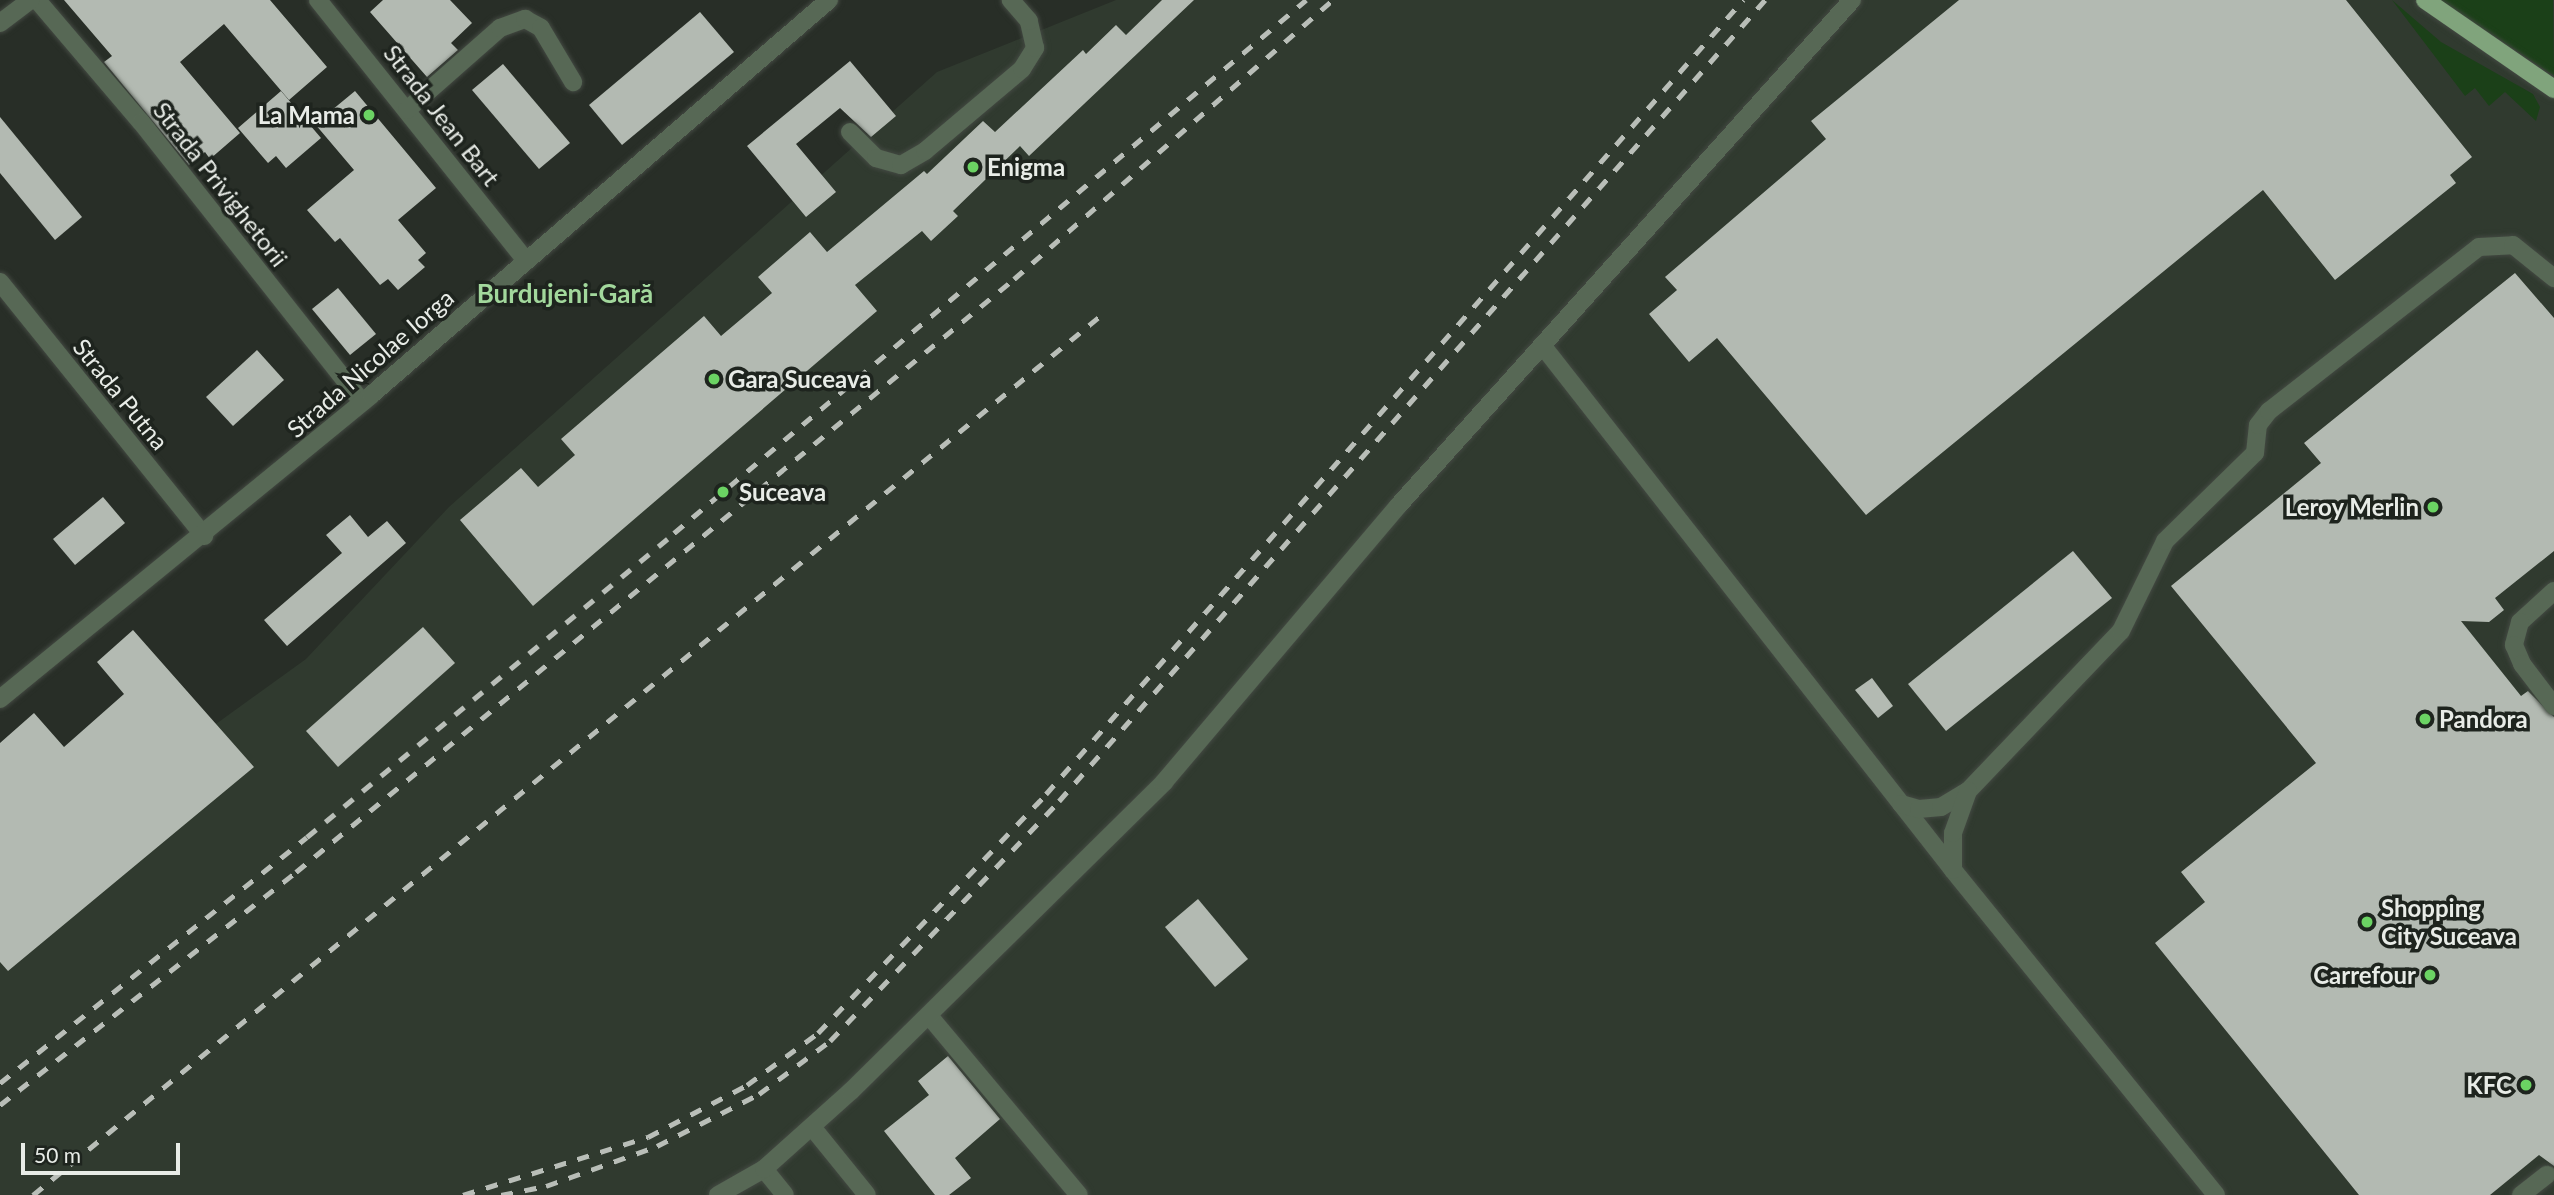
<!DOCTYPE html>
<meta charset="utf-8">
<style>
body{margin:0}
#map{position:relative;width:2554px;height:1195px;overflow:hidden;background:#282e27;font-family:Lato,sans-serif}
div>[style]{position:absolute}
[style*='--x']{left:calc(var(--x)*1px);top:calc(var(--y)*1px);width:calc(var(--w)*1px);rotate:calc(var(--a)*1deg)}
.built>*{inset:0;background:#303a2f}
.green>*{inset:0;background:#1b4018}
.building>*{inset:0;background:#b3bab2}
.roads{filter:drop-shadow(0 0 2px #434942) drop-shadow(0 0 2px #434942)}
.minor>*{height:18px;margin:-9px;padding:0 9px;transform-origin:9px;border-radius:9px;background:#576855}
.major>*{height:18px;margin:-9px;padding:0 9px;transform-origin:9px;border-radius:9px;background:#80a47c}
.rail>*{height:5px;margin-top:-2.5px;transform-origin:0;background:repeating-linear-gradient(90deg,#b9beb8 0 12px,transparent 0 24px)}
.dots>*{width:19px;height:19px;translate:-50% -50%;box-sizing:border-box;border:4px solid #1e241e;border-radius:50%}
span{translate:-50% -50%;white-space:nowrap;text-align:center;line-height:1.15;-webkit-text-stroke:7px #1e241e;paint-order:stroke}
.poi-label{font-size:24px;color:#e8ece7;font-weight:700}
.right{translate:-100% -50%;text-align:right}
.left{translate:0 -50%;text-align:left}
.street-label{font-size:24px;color:#e8ece7}
.neighbourhood-label{font-size:26px;color:#a2d89c;font-weight:700}
.scale{position:absolute;left:21px;top:1143px;width:159px;height:32px;box-sizing:border-box;border:4px solid #e8ece7;border-top:0;padding-left:9px;font-size:21px;line-height:24px;white-space:nowrap;color:#e8ece7;-webkit-text-stroke:5px #1e241e;paint-order:stroke}
</style>
<div id="map">
<div class="built">
<i style="clip-path:polygon(1116px 0,2554px 0,2554px 1195px,0 1195px,0 880px,306px 659px,449px 507px,937px 72px)"></i>
</div>
<div class="green">
<i style="clip-path:polygon(2392px 0,2441px 42px,2533px 94px,2540px 107px,2536px 121px,2505px 92px,2489px 106px,2475px 88px,2465px 96px)"></i>
<i style="clip-path:polygon(2440px 0,2553px 0,2554px 76px,2517px 51px)"></i>
</div>
<div class="building">
<i style="clip-path:polygon(64px 0,270px 0,327px 67px,289px 100px,224px 24px,180px 62px,240px 133px,210px 159px,205px 152px,189px 165px,104px 62px,112px 56px)"></i>
<i style="clip-path:polygon(383px 0,450px 0,472px 23px,451px 43px,458px 50px,427px 77px,370px 12px)"></i>
<i style="clip-path:polygon(1162px 0,1194px 0,1029px 156px,1020px 146px,953px 211px,958px 216px,931px 241px,922px 231px,855px 285px,877px 311px,533px 606px,460px 520px,521px 468px,538px 487px,575px 455px,561px 439px,704px 316px,721px 336px,772px 293px,758px 277px,810px 232px,827px 252px,924px 171px,927px 174px,983px 121px,995px 132px,1083px 50px,1086px 54px,1116px 25px,1126px 35px)"></i>
<i style="clip-path:polygon(1959px 0,2346px 0,2472px 157px,2450px 175px,2456px 183px,2335px 280px,2263px 190px,1866px 515px,1717px 338px,1689px 362px,1649px 314px,1677px 290px,1665px 277px,1826px 139px,1811px 121px)"></i>
<i style="clip-path:polygon(700px 12px,734px 52px,622px 145px,589px 105px)"></i>
<i style="clip-path:polygon(850px 61px,896px 116px,871px 137px,840px 108px,796px 144px,836px 192px,806px 217px,747px 146px)"></i>
<i style="clip-path:polygon(503px 64px,570px 143px,539px 169px,472px 90px)"></i>
<i style="clip-path:polygon(281px 91px,321px 138px,286px 168px,276px 156px,268px 163px,238px 128px)"></i>
<i style="clip-path:polygon(355px 91px,436px 188px,398px 220px,426px 253px,418px 260px,425px 267px,398px 290px,388px 279px,380px 285px,340px 238px,335px 242px,307px 210px,354px 170px,315px 124px)"></i>
<i style="clip-path:polygon(0 117px,82px 217px,55px 240px,0 173px)"></i>
<i style="clip-path:polygon(2515px 273px,2554px 318px,2554px 551px,2495px 598px,2504px 610px,2489px 622px,2461px 621px,2521px 696px,2528px 691px,2554px 717px,2554px 1166px,2539px 1155px,2490px 1195px,2359px 1195px,2155px 943px,2205px 902px,2181px 872px,2316px 763px,2171px 586px,2321px 463px,2304px 443px)"></i>
<i style="clip-path:polygon(338px 288px,376px 334px,350px 355px,312px 309px)"></i>
<i style="clip-path:polygon(257px 350px,284px 380px,233px 426px,206px 397px)"></i>
<i style="clip-path:polygon(103px 497px,125px 523px,75px 565px,53px 539px)"></i>
<i style="clip-path:polygon(350px 515px,368px 537px,387px 521px,406px 543px,287px 646px,264px 620px,342px 553px,326px 535px)"></i>
<i style="clip-path:polygon(2073px 551px,2112px 598px,1946px 731px,1908px 684px)"></i>
<i style="clip-path:polygon(423px 627px,455px 663px,338px 767px,306px 731px)"></i>
<i style="clip-path:polygon(133px 630px,254px 767px,8px 971px,0 962px,0 743px,34px 713px,64px 747px,124px 694px,97px 662px)"></i>
<i style="clip-path:polygon(1872px 678px,1893px 706px,1878px 718px,1855px 690px)"></i>
<i style="clip-path:polygon(1198px 899px,1248px 959px,1215px 987px,1165px 927px)"></i>
<i style="clip-path:polygon(948px 1056px,1000px 1119px,955px 1158px,971px 1178px,949px 1195px,935px 1195px,884px 1131px,929px 1095px,918px 1081px)"></i>
</div>
<div class="roads">
<div class="minor">
<i style="--x:37;--y:0;--w:160;--a:49.6"></i>
<i style="--x:141;--y:122;--w:357;--a:51.7"></i>
<i style="--x:318;--y:0;--w:334;--a:51.4"></i>
<i style="--x:0;--y:23;--w:38;--a:-37"></i>
<i style="--x:407;--y:110;--w:124;--a:-41.4"></i>
<i style="--x:500;--y:28;--w:27;--a:-20"></i>
<i style="--x:525;--y:19;--w:18;--a:29"></i>
<i style="--x:541;--y:28;--w:63;--a:59.3"></i>
<i style="--x:850;--y:132;--w:37;--a:45"></i>
<i style="--x:876;--y:158;--w:26;--a:16"></i>
<i style="--x:901;--y:165;--w:28;--a:-30"></i>
<i style="--x:925;--y:151;--w:127;--a:-40.2"></i>
<i style="--x:1022;--y:69;--w:25;--a:-58"></i>
<i style="--x:1035;--y:48;--w:28;--a:-103"></i>
<i style="--x:1029;--y:21;--w:28;--a:-131"></i>
<i style="--x:0;--y:282;--w:326;--a:51.2"></i>
<i style="--x:1542;--y:345;--w:667;--a:51.94"></i>
<i style="--x:1953;--y:870;--w:418;--a:51"></i>
<i style="--x:2554;--y:591;--w:46;--a:137.6"></i>
<i style="--x:2520;--y:622;--w:24;--a:105"></i>
<i style="--x:2514;--y:645;--w:21;--a:67"></i>
<i style="--x:2522;--y:664;--w:53;--a:52.7"></i>
<i style="--x:0;--y:699;--w:480;--a:-39.3"></i>
<i style="--x:371;--y:395;--w:605;--a:-40.78"></i>
<i style="--x:1901;--y:804;--w:19;--a:16"></i>
<i style="--x:1919;--y:809;--w:22;--a:-5"></i>
<i style="--x:1941;--y:807;--w:31;--a:-31"></i>
<i style="--x:1968;--y:791;--w:221;--a:-46.3"></i>
<i style="--x:2121;--y:631;--w:100;--a:-63.9"></i>
<i style="--x:2165;--y:541;--w:126;--a:-44.4"></i>
<i style="--x:2255;--y:453;--w:28;--a:-84"></i>
<i style="--x:2258;--y:425;--w:18;--a:-52"></i>
<i style="--x:2269;--y:411;--w:266;--a:-38"></i>
<i style="--x:2479;--y:247;--w:34;--a:-3"></i>
<i style="--x:2513;--y:245;--w:53;--a:38.8"></i>
<i style="--x:1953;--y:870;--w:37;--a:-90"></i>
<i style="--x:1953;--y:833;--w:45;--a:-70.3"></i>
<i style="--x:930;--y:1017;--w:232;--a:50.1"></i>
<i style="--x:812;--y:1127;--w:87;--a:51"></i>
<i style="--x:764;--y:1169;--w:33;--a:51"></i>
<i style="--x:718;--y:1195;--w:53;--a:-29.5"></i>
<i style="--x:764;--y:1169;--w:117;--a:-41.9"></i>
<i style="--x:851;--y:1091;--w:440;--a:-44.6"></i>
<i style="--x:1164;--y:782;--w:362;--a:-49.7"></i>
<i style="--x:1398;--y:506;--w:680;--a:-48.1"></i>
<i style="--x:2521;--y:1195;--w:33;--a:-38"></i>
</div>
<div class="major">
<i style="--x:2425;--y:0;--w:157;--a:34.6"></i>
</div>
</div>
<div class="rail">
<i style="--x:0;--y:1083;--w:393;--a:-38.7"></i>
<i style="--x:307;--y:837;--w:477;--a:-39.6"></i>
<i style="--x:674;--y:533;--w:827;--a:-40.14"></i>
<i style="--x:0;--y:1105;--w:377;--a:-38.2"></i>
<i style="--x:296;--y:872;--w:931;--a:-39.55"></i>
<i style="--x:1014;--y:279;--w:424;--a:-41.2"></i>
<i style="--x:33;--y:1195;--w:1382;--a:-39.48"></i>
<i style="--x:463;--y:1195;--w:194;--a:-17.4"></i>
<i style="--x:648;--y:1137;--w:112;--a:-27.7"></i>
<i style="--x:747;--y:1085;--w:88;--a:-36.2"></i>
<i style="--x:818;--y:1033;--w:330;--a:-46.3"></i>
<i style="--x:1046;--y:794;--w:1057;--a:-48.72"></i>
<i style="--x:501;--y:1195;--w:46;--a:-11.3"></i>
<i style="--x:546;--y:1186;--w:118;--a:-19.8"></i>
<i style="--x:657;--y:1146;--w:114;--a:-27"></i>
<i style="--x:759;--y:1094;--w:89;--a:-36.7"></i>
<i style="--x:830;--y:1041;--w:332;--a:-46.3"></i>
<i style="--x:1059;--y:801;--w:1068;--a:-48.61"></i>
</div>
<div class="dots">
<i style="left:369px;top:115px;background:#6bd363"></i>
<i style="left:973px;top:167px;background:#6bd363"></i>
<i style="left:714px;top:379px;background:#6bd363"></i>
<i style="left:723px;top:492px;background:#6bd363"></i>
<i style="left:2433px;top:507px;background:#6bd363"></i>
<i style="left:2425px;top:719px;background:#6bd363"></i>
<i style="left:2367px;top:922px;background:#6bd363"></i>
<i style="left:2430px;top:975px;background:#6bd363"></i>
<i style="left:2526px;top:1085px;background:#6bd363"></i>
</div>
<div class="poi-label">
<span class="right" style="left:355px;top:115px">La Mama</span>
<span class="left" style="left:987px;top:167px">Enigma</span>
<span class="left" style="left:728px;top:379px">Gara Suceava</span>
<span class="left" style="left:739px;top:492px">Suceava</span>
<span class="right" style="left:2419px;top:507px">Leroy Merlin</span>
<span class="left" style="left:2439px;top:719px">Pandora</span>
<span class="left" style="left:2381px;top:922px">Shopping<br>City Suceava</span>
<span class="right" style="left:2416px;top:975px">Carrefour</span>
<span class="right" style="left:2512px;top:1085px">KFC</span>
</div>
<div class="street-label">
<span style="left:442px;top:115px;rotate:52deg">Strada Jean Bart</span>
<span style="left:221px;top:184px;rotate:52deg">Strada Privighetorii</span>
<span style="left:370px;top:363px;rotate:-41deg">Strada Nicolae Iorga</span>
<span style="left:121px;top:394px;rotate:51deg">Strada Putna</span>
</div>
<div class="neighbourhood-label">
<span style="left:565px;top:294px">Burdujeni-Gară</span>
</div>
<div class="scale">50 m</div>
</div>
